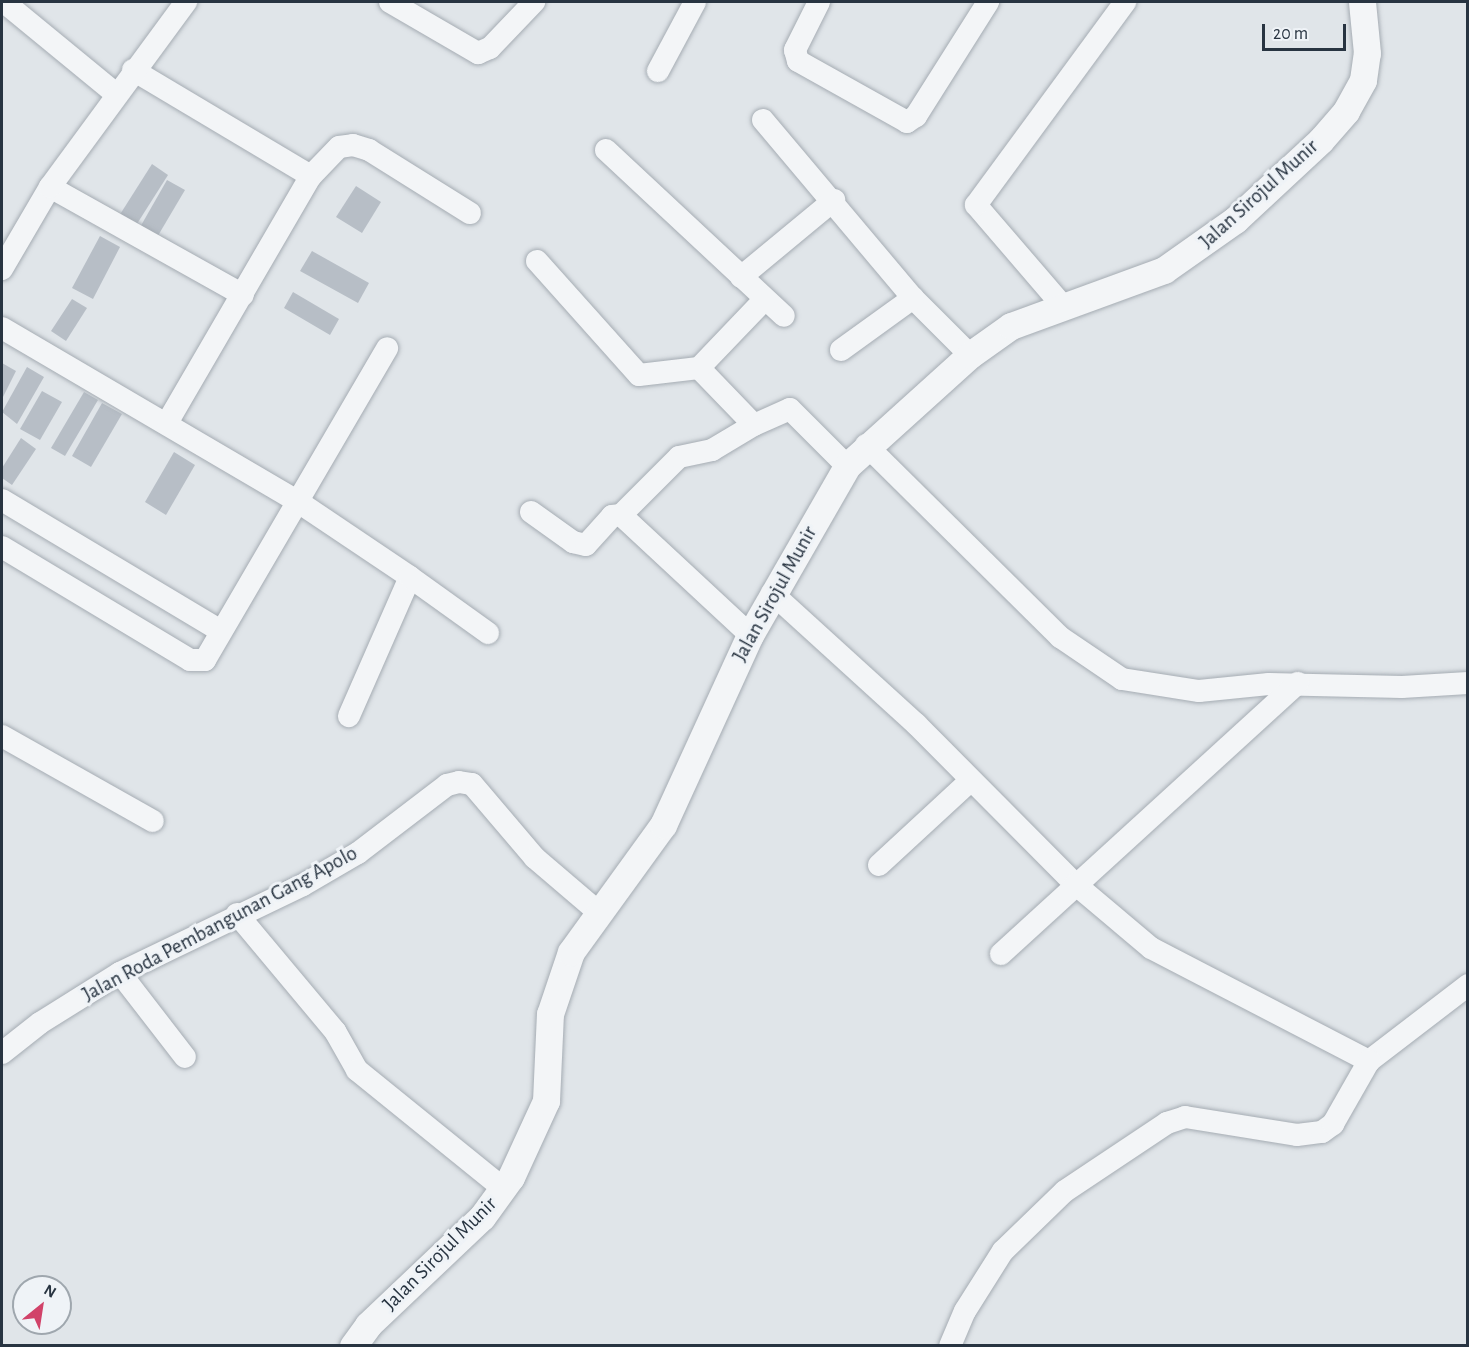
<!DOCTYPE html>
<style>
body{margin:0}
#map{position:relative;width:1469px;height:1347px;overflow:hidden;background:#e0e5e9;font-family:"Alegreya Sans",sans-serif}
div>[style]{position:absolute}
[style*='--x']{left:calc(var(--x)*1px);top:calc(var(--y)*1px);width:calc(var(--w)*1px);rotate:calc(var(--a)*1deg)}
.building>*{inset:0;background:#b7bec6}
.roads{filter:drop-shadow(0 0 2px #a5acb3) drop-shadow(0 0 2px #a5acb3)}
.minor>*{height:22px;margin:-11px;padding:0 11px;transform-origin:11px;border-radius:11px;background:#f3f5f7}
.tertiary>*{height:27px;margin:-13.5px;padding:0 13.5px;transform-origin:13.5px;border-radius:13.5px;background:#f3f5f7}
span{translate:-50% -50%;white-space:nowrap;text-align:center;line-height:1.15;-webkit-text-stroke:6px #eff3f7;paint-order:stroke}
.street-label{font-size:21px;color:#283441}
.frame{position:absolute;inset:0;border:3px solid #283441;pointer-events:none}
.north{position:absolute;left:12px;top:1275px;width:60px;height:60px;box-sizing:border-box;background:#eff3f7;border:2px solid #9fa7ae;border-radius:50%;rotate:30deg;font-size:16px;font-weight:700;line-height:24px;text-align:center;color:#283441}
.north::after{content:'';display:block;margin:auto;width:21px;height:27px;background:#d14269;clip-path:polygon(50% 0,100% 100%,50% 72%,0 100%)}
.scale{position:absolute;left:1262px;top:24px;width:84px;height:27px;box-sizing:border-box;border:3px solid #283441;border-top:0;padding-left:8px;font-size:18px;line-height:21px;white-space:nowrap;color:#283441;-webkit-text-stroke:4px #eff3f7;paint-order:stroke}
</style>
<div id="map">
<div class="building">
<i style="clip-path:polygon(152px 164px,168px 175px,135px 227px,119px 216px)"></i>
<i style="clip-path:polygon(167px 180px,185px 190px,156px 239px,139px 229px)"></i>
<i style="clip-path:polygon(356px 186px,381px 202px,362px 233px,336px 217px)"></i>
<i style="clip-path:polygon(100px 236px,120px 247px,93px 299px,72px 288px)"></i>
<i style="clip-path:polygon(312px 251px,369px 283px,358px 303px,300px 271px)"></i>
<i style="clip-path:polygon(293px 292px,339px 319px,330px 335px,284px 308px)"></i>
<i style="clip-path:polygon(72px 299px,87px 308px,66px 341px,51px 331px)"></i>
<i style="clip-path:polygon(2px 363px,16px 371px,2px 399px)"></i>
<i style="clip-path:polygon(27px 367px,44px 377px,17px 424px,2px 412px)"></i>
<i style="clip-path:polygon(42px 391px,62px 402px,40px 440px,20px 429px)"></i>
<i style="clip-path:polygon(84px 392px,98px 400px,65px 456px,51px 448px)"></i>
<i style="clip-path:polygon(102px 403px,122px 414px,91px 467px,72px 456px)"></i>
<i style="clip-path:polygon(21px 438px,36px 449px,12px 485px,2px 478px,2px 468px)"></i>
<i style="clip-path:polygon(174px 452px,195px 465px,166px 515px,145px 502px)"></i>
</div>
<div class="roads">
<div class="minor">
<i style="--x:4;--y:2;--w:145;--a:39.4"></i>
<i style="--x:390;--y:2;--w:102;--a:30.1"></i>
<i style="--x:478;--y:53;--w:13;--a:-23"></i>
<i style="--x:490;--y:48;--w:64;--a:-46.3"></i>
<i style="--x:819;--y:2;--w:54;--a:116.6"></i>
<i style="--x:795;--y:50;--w:11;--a:75"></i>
<i style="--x:798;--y:61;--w:125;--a:29.2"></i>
<i style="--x:907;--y:122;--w:11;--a:-34"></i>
<i style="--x:916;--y:116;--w:135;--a:-57.7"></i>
<i style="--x:133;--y:70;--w:207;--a:30.8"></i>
<i style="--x:658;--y:71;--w:78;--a:-61.8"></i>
<i style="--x:763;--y:120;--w:233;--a:49.9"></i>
<i style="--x:913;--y:298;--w:81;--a:45"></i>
<i style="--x:606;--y:150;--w:243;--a:43"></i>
<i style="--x:50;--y:187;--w:221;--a:29.2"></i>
<i style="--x:537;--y:261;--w:153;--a:48.2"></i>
<i style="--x:639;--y:375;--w:60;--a:-6.7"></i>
<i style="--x:699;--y:368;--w:79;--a:46"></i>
<i style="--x:754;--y:425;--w:39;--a:-24"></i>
<i style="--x:790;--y:409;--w:81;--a:45"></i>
<i style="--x:2;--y:269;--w:95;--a:-59.7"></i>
<i style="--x:50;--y:187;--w:230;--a:-53.7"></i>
<i style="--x:741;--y:277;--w:121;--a:-39.6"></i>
<i style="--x:1062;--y:305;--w:132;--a:-130.7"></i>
<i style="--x:976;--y:205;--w:252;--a:-53.7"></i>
<i style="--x:2;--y:328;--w:342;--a:30.4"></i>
<i style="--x:297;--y:501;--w:136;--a:33.9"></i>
<i style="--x:410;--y:577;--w:152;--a:113.7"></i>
<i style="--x:841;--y:350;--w:89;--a:-35.8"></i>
<i style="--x:699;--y:368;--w:94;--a:-46.3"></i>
<i style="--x:167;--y:423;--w:286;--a:-59.8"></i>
<i style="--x:311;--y:176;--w:40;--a:-46"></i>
<i style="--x:339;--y:147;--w:14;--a:-8"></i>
<i style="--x:353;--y:145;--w:17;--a:17"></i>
<i style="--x:369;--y:150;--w:119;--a:32"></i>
<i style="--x:866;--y:445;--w:273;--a:44.7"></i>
<i style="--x:1060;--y:637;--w:75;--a:34.1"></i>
<i style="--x:1122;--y:679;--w:78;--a:8.9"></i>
<i style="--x:1199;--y:691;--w:70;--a:-5.7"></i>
<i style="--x:1269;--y:684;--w:133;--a:1.3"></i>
<i style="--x:1402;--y:687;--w:66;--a:-3.5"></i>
<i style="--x:2;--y:500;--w:255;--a:30.9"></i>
<i style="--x:531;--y:512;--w:52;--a:35.5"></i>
<i style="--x:573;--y:542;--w:13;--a:13"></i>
<i style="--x:586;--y:545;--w:39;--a:-48"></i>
<i style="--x:612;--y:516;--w:9;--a:-6"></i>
<i style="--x:621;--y:515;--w:176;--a:42.9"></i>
<i style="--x:621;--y:515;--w:82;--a:-45"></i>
<i style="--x:679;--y:457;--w:34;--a:-12"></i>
<i style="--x:712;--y:450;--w:49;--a:-30.8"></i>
<i style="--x:2;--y:547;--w:219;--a:31"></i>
<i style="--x:190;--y:660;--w:15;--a:0"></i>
<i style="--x:205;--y:660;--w:361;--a:-59.7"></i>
<i style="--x:410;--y:577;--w:96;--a:35.7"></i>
<i style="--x:772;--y:593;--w:195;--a:42.3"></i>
<i style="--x:916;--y:724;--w:226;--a:45.2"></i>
<i style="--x:1075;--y:884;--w:99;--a:40.1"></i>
<i style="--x:1151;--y:948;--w:246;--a:27.4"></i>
<i style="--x:1369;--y:1061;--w:125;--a:-37.5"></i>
<i style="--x:2;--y:736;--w:173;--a:29.4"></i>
<i style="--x:879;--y:865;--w:124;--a:-42.7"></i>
<i style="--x:237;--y:914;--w:153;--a:50.1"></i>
<i style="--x:335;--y:1031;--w:45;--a:60.6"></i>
<i style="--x:357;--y:1070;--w:189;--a:39"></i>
<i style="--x:1001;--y:954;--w:402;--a:-42.4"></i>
<i style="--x:120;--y:973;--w:106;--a:52.3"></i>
<i style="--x:2;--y:1053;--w:48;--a:-38.3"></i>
<i style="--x:40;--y:1023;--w:94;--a:-32"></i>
<i style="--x:120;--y:973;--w:203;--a:-25.7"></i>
<i style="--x:303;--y:885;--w:64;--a:-30.2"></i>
<i style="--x:358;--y:853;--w:112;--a:-37.4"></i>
<i style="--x:447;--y:785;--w:12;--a:-14"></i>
<i style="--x:459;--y:782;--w:13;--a:9"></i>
<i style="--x:472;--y:784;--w:97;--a:49.6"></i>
<i style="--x:535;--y:858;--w:82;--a:40.5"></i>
<i style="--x:950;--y:1346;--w:38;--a:-67"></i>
<i style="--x:965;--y:1311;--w:71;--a:-57.7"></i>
<i style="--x:1003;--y:1251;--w:86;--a:-44.1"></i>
<i style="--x:1065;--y:1191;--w:123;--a:-33.7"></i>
<i style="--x:1167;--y:1123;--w:19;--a:-18"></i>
<i style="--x:1185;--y:1117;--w:113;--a:9.1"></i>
<i style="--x:1297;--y:1135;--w:25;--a:-7"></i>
<i style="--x:1322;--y:1132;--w:14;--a:-36"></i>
<i style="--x:1333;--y:1124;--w:73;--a:-60.3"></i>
</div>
<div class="tertiary">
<i style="--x:353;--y:1346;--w:26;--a:-54"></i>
<i style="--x:368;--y:1325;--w:157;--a:-43.5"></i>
<i style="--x:482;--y:1217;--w:49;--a:-54.1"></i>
<i style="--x:511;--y:1177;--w:84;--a:-65.3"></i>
<i style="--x:546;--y:1101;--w:87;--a:-87.4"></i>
<i style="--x:550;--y:1014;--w:65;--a:-71.3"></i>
<i style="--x:571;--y:952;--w:157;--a:-54.1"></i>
<i style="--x:663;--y:825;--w:209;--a:-65.4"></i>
<i style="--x:750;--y:635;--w:195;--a:-60.1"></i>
<i style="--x:847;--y:466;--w:166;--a:-42.1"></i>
<i style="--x:970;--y:355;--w:50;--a:-35.3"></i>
<i style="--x:1011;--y:326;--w:163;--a:-20.1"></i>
<i style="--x:1164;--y:270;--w:87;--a:-35.2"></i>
<i style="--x:1235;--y:220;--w:117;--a:-42.9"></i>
<i style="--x:1321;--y:140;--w:38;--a:-49"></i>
<i style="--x:1346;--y:111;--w:35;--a:-61"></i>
<i style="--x:1363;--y:80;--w:27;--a:-82"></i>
<i style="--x:1367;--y:53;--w:51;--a:-95.6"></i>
</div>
</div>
<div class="street-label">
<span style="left:1259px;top:194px;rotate:-42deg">Jalan Sirojul Munir</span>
<span style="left:775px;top:594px;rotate:-61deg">Jalan Sirojul Munir</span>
<span style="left:220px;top:924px;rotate:-28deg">Jalan Roda Pembangunan Gang Apolo</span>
<span style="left:440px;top:1254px;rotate:-45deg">Jalan Sirojul Munir</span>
</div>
<div class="frame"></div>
<div class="north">N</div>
<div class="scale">20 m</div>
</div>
